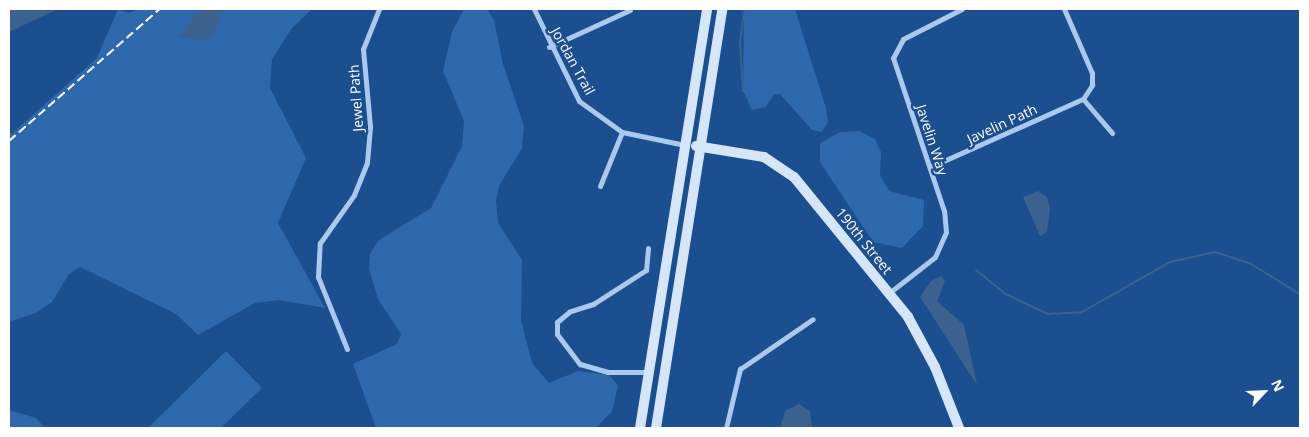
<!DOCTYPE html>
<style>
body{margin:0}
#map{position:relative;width:1309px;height:437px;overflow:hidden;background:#1b4f8f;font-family:"Open Sans",sans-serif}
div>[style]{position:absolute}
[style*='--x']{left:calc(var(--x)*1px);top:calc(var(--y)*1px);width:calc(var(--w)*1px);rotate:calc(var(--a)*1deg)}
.green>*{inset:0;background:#2e69ad}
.water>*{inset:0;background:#3c6290}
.stream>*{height:2px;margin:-1px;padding:0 1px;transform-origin:1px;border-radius:1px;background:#3c6290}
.street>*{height:5px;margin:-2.5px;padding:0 2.5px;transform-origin:2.5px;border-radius:2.5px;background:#a9c9ee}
.secondary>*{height:10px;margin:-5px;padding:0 5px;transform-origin:5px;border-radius:5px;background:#d6e6fa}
.rail>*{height:2px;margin-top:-1px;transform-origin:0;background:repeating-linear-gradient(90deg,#fff 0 9px,transparent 0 13px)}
span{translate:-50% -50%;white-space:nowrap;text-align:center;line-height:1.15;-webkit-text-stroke:5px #1b4f8f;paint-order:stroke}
.street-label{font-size:14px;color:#fff}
.frame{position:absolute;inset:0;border:10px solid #fff;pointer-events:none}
.north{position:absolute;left:1239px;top:367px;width:50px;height:50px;-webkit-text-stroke:4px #1b4f8f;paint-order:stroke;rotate:65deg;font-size:14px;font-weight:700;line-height:20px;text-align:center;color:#fff}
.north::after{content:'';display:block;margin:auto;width:18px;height:22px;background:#fff;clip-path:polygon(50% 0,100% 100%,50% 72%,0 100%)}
</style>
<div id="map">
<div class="green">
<i style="clip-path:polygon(118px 9px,129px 13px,139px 9px,312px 9px,292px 28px,272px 59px,270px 88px,306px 158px,278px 223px,325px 308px,278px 300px,255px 303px,198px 335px,176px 314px,80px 267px,69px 274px,52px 302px,36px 313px,9px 322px,9px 136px,97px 58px)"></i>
<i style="clip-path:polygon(464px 9px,487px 9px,494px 20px,503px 64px,524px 126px,522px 148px,499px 186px,496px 201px,498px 223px,522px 260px,521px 320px,532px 363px,549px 383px,578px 371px,609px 375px,618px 386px,612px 411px,596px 428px,376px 428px,353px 364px,397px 344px,401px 334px,378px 299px,369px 269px,370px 254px,379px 240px,431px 208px,462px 146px,464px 121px,443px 71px,452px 32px)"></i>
<i style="clip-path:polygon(744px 9px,795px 9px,826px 108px,828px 122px,822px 132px,812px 130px,780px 94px,774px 94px,766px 107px,752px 110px,743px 91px)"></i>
<i style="clip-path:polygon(859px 131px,875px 139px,881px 152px,880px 175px,889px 191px,924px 200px,923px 226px,902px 248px,873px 242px,820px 162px,820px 143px,840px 132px)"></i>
<i style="clip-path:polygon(226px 351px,262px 388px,221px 428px,148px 428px)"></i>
<i style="clip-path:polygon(9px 410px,36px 418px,45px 428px,9px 428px)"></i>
</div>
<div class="water">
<i style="clip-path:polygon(9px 9px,58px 9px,9px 32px)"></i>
<i style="clip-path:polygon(200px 9px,223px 9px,215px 32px,207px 40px,178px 37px)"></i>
<i style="clip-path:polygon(1038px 191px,1047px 197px,1050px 208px,1047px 232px,1040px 236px,1023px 197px)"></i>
<i style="clip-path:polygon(941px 276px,945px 281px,937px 301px,964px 325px,977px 385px,920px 297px,931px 281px)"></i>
<i style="clip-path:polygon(799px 404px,810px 411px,812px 428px,780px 428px,785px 411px)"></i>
</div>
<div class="stream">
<i style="--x:743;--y:91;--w:48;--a:-93.6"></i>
<i style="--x:740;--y:43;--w:34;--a:-83"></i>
<i style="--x:976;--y:270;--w:38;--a:39"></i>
<i style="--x:1006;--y:294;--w:47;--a:25.5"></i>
<i style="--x:1048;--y:314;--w:34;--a:-3"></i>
<i style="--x:1082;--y:312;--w:101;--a:-29.6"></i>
<i style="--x:1170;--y:262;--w:46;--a:-12.5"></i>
<i style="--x:1215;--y:252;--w:38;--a:18"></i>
<i style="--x:1251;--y:264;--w:57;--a:31.5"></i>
</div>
<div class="street">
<i style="--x:534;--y:9;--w:102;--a:63.9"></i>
<i style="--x:579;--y:101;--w:53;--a:35.8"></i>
<i style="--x:622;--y:132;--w:64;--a:11.7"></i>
<i style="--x:549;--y:47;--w:89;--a:-24.6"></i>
<i style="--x:1083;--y:99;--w:45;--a:49.5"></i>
<i style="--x:930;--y:167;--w:167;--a:-24"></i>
<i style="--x:1083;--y:99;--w:17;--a:-57"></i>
<i style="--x:1092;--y:85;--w:12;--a:-90"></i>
<i style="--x:1092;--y:73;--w:70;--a:-113.6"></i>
<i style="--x:600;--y:186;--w:58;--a:-67.8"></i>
<i style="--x:648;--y:248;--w:22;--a:95"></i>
<i style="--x:646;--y:270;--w:63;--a:147.3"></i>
<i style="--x:593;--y:304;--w:25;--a:162"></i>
<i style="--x:569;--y:312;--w:16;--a:140"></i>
<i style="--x:557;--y:322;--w:12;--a:90"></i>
<i style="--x:557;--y:334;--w:38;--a:53"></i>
<i style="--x:580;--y:364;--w:29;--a:16"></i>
<i style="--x:608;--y:372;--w:41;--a:0"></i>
<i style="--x:889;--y:293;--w:58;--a:-38"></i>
<i style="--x:935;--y:257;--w:27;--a:-66"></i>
<i style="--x:946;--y:232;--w:21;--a:-95"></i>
<i style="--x:944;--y:211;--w:161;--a:-108.4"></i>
<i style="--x:893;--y:58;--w:21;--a:-62"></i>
<i style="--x:903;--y:39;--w:66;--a:-27"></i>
<i style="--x:347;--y:349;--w:78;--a:-111.9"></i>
<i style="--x:318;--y:277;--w:34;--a:-87"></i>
<i style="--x:320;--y:243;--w:59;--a:-54.7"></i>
<i style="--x:354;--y:195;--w:35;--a:-68"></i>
<i style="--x:367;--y:162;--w:36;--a:-85"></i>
<i style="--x:370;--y:126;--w:77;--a:-95.2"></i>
<i style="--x:363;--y:49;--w:43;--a:-68.2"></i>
<i style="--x:726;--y:428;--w:61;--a:-76.7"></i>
<i style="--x:740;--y:369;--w:88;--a:-34.4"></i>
</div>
<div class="secondary">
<i style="--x:696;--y:146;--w:69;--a:9.2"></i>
<i style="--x:764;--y:157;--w:36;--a:34"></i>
<i style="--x:794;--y:177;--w:181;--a:50.8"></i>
<i style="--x:908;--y:317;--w:57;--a:61.6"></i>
<i style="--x:935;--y:367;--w:66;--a:68.5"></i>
<i style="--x:640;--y:428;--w:424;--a:-80.9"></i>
<i style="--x:656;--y:428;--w:424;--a:-81"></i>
</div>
<div class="rail">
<i style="--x:9;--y:141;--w:201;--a:-41.2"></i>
</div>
<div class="street-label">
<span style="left:573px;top:61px;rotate:61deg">Jordan Trail</span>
<span style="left:356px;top:98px;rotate:-94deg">Jewel Path</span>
<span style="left:1002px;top:124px;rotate:-25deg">Javelin Path</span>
<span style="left:932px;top:140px;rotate:72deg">Javelin Way</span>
<span style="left:864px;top:241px;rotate:51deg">190th Street</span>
</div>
<div class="frame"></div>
<div class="north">N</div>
</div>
